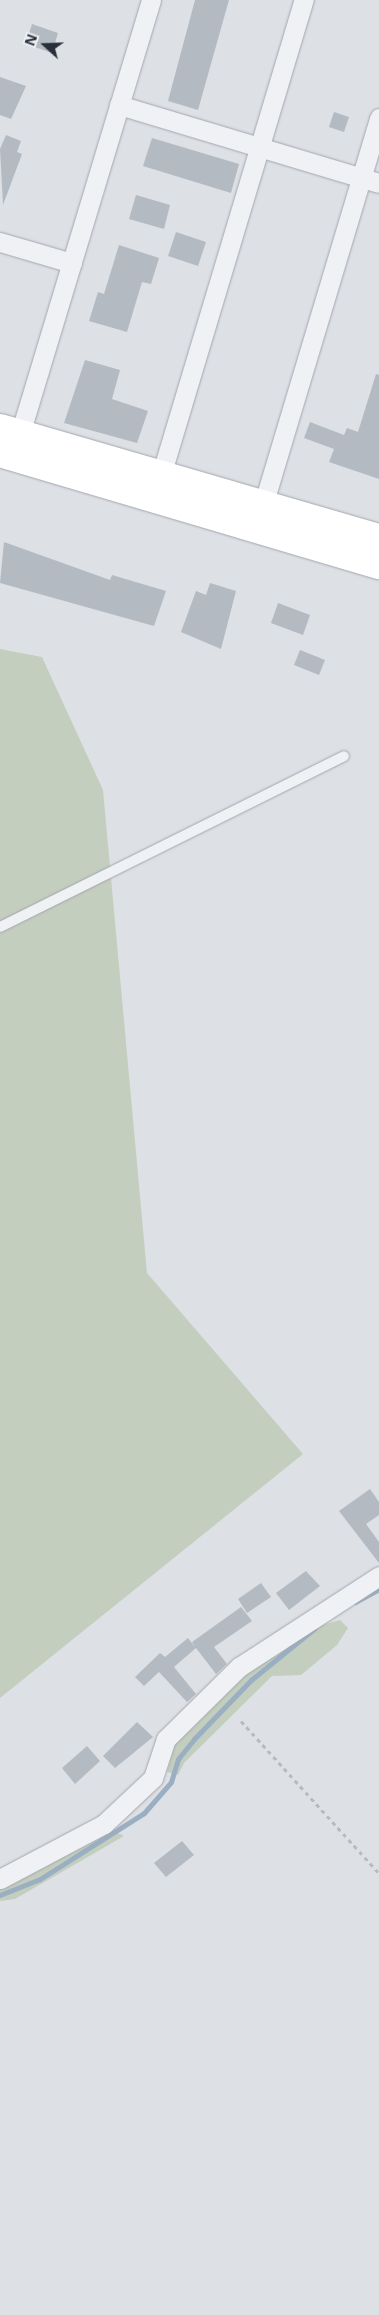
<!DOCTYPE html>
<style>
body{margin:0}
#map{position:relative;width:379px;height:2315px;overflow:hidden;background:#dde0e5;font-family:"Noto Sans",sans-serif}
div>[style]{position:absolute}
[style*='--x']{left:calc(var(--x)*1px);top:calc(var(--y)*1px);width:calc(var(--w)*1px);rotate:calc(var(--a)*1deg)}
.green>*{inset:0;background:#c3cebf}
.stream>*{height:5px;margin:-2.5px;padding:0 2.5px;transform-origin:2.5px;border-radius:2.5px;background:#9aafc2}
.building>*{inset:0;background:#b4bac1}
.path>*{height:3px;margin-top:-1.5px;transform-origin:0;background:repeating-linear-gradient(90deg,#b7bbc0 0 4px,transparent 0 8px)}
.roads{filter:drop-shadow(0 0 1px #a3a7ae) drop-shadow(0 0 1px #a3a7ae)}
.service>*{height:10px;margin:-5px;padding:0 5px;transform-origin:5px;border-radius:5px;background:#eff1f4}
.minor>*{height:19px;margin:-9.5px;padding:0 9.5px;transform-origin:9.5px;border-radius:9.5px;background:#eff1f4}
.secondary>*{height:28px;margin:-14px;padding:0 14px;transform-origin:14px;border-radius:14px;background:#fff}
span{translate:-50% -50%;white-space:nowrap;text-align:center;line-height:1.15;-webkit-text-stroke:5px #eceff3;paint-order:stroke}
.north{position:absolute;left:20px;top:20px;width:50px;height:50px;-webkit-text-stroke:4px #eceff3;paint-order:stroke;rotate:290deg;font-size:14px;font-weight:700;line-height:20px;text-align:center;color:#282f3a}
.north::after{content:'';display:block;margin:auto;width:18px;height:22px;background:#282f3a;clip-path:polygon(50% 0,100% 100%,50% 72%,0 100%)}
</style>
<div id="map">
<div class="green">
<i style="clip-path:polygon(0 649px,42px 657px,103px 790px,147px 1273px,303px 1454px,0 1698px)"></i>
<i style="clip-path:polygon(340px 1620px,348px 1628px,337px 1645px,301px 1675px,272px 1676px,184px 1763px,178px 1775px,167px 1772px,176px 1738px,258px 1661px,303px 1631px)"></i>
<i style="clip-path:polygon(114px 1831px,124px 1836px,15px 1899px,0 1901px,0 1887px)"></i>
</div>
<div class="stream">
<i style="--x:355;--y:1602;--w:27;--a:-28"></i>
<i style="--x:0;--y:1895;--w:43;--a:-21.8"></i>
<i style="--x:40;--y:1879;--w:123;--a:-32.4"></i>
<i style="--x:144;--y:1813;--w:41;--a:-48.9"></i>
<i style="--x:171;--y:1782;--w:24;--a:-73"></i>
<i style="--x:178;--y:1759;--w:26;--a:-51"></i>
<i style="--x:194;--y:1739;--w:82;--a:-46"></i>
<i style="--x:251;--y:1680;--w:82;--a:-39.1"></i>
</div>
<div class="building">
<i style="clip-path:polygon(195px 0,229px 0,198px 110px,168px 101px)"></i>
<i style="clip-path:polygon(32px 24px,58px 33px,52px 53px,26px 44px)"></i>
<i style="clip-path:polygon(0 77px,26px 86px,11px 119px,0 115px)"></i>
<i style="clip-path:polygon(334px 112px,349px 117px,344px 132px,329px 127px)"></i>
<i style="clip-path:polygon(6px 135px,21px 141px,17px 152px,22px 154px,3px 205px,0 149px)"></i>
<i style="clip-path:polygon(152px 138px,239px 164px,231px 193px,143px 166px)"></i>
<i style="clip-path:polygon(136px 195px,170px 205px,164px 229px,129px 219px)"></i>
<i style="clip-path:polygon(176px 232px,206px 242px,198px 266px,168px 256px)"></i>
<i style="clip-path:polygon(119px 245px,159px 258px,151px 284px,142px 282px,127px 332px,89px 321px,98px 292px,104px 294px)"></i>
<i style="clip-path:polygon(85px 360px,120px 370px,112px 399px,148px 411px,137px 443px,64px 423px)"></i>
<i style="clip-path:polygon(376px 374px,379px 375px,379px 479px,329px 462px,334px 449px,304px 438px,310px 422px,344px 435px,347px 428px,358px 432px)"></i>
<i style="clip-path:polygon(4px 542px,110px 580px,112px 575px,166px 591px,154px 626px,0 583px)"></i>
<i style="clip-path:polygon(210px 583px,236px 591px,221px 649px,181px 632px,196px 591px,206px 595px)"></i>
<i style="clip-path:polygon(278px 603px,310px 615px,303px 635px,271px 623px)"></i>
<i style="clip-path:polygon(300px 650px,325px 660px,319px 675px,294px 665px)"></i>
<i style="clip-path:polygon(370px 1489px,379px 1502px,379px 1515px,366px 1524px,379px 1542px,379px 1563px,339px 1511px)"></i>
<i style="clip-path:polygon(306px 1571px,320px 1586px,289px 1610px,276px 1593px)"></i>
<i style="clip-path:polygon(261px 1583px,271px 1597px,247px 1613px,238px 1599px)"></i>
<i style="clip-path:polygon(241px 1607px,252px 1621px,214px 1647px,227px 1664px,216px 1674px,196px 1648px,174px 1667px,196px 1694px,187px 1702px,159px 1672px,144px 1686px,135px 1677px,160px 1653px,165px 1657px,188px 1638px,195px 1647px,192px 1642px)"></i>
<i style="clip-path:polygon(137px 1722px,153px 1737px,115px 1768px,103px 1756px)"></i>
<i style="clip-path:polygon(87px 1746px,100px 1761px,75px 1784px,62px 1768px)"></i>
<i style="clip-path:polygon(182px 1841px,194px 1855px,166px 1877px,154px 1863px)"></i>
</div>
<div class="path">
<i style="--x:241;--y:1721;--w:205;--a:47.8"></i>
</div>
<div class="roads">
<div class="service">
<i style="--x:0;--y:927;--w:384;--a:-26.4"></i>
</div>
<div class="minor">
<i style="--x:119;--y:105;--w:271;--a:16.7"></i>
<i style="--x:0;--y:242;--w:75;--a:16.3"></i>
<i style="--x:20;--y:434;--w:453;--a:-73.2"></i>
<i style="--x:162;--y:472;--w:493;--a:-73.3"></i>
<i style="--x:264;--y:502;--w:401;--a:-73.3"></i>
<i style="--x:0;--y:1879;--w:118;--a:-27.9"></i>
<i style="--x:104;--y:1824;--w:67;--a:-43.2"></i>
<i style="--x:153;--y:1778;--w:41;--a:-71.6"></i>
<i style="--x:166;--y:1739;--w:103;--a:-44.6"></i>
<i style="--x:239;--y:1667;--w:167;--a:-33"></i>
</div>
<div class="secondary">
<i style="--x:0;--y:428;--w:395;--a:16.2"></i>
<i style="--x:0;--y:453;--w:395;--a:16.5"></i>
</div>
</div>
<div class="north">N</div>
</div>
